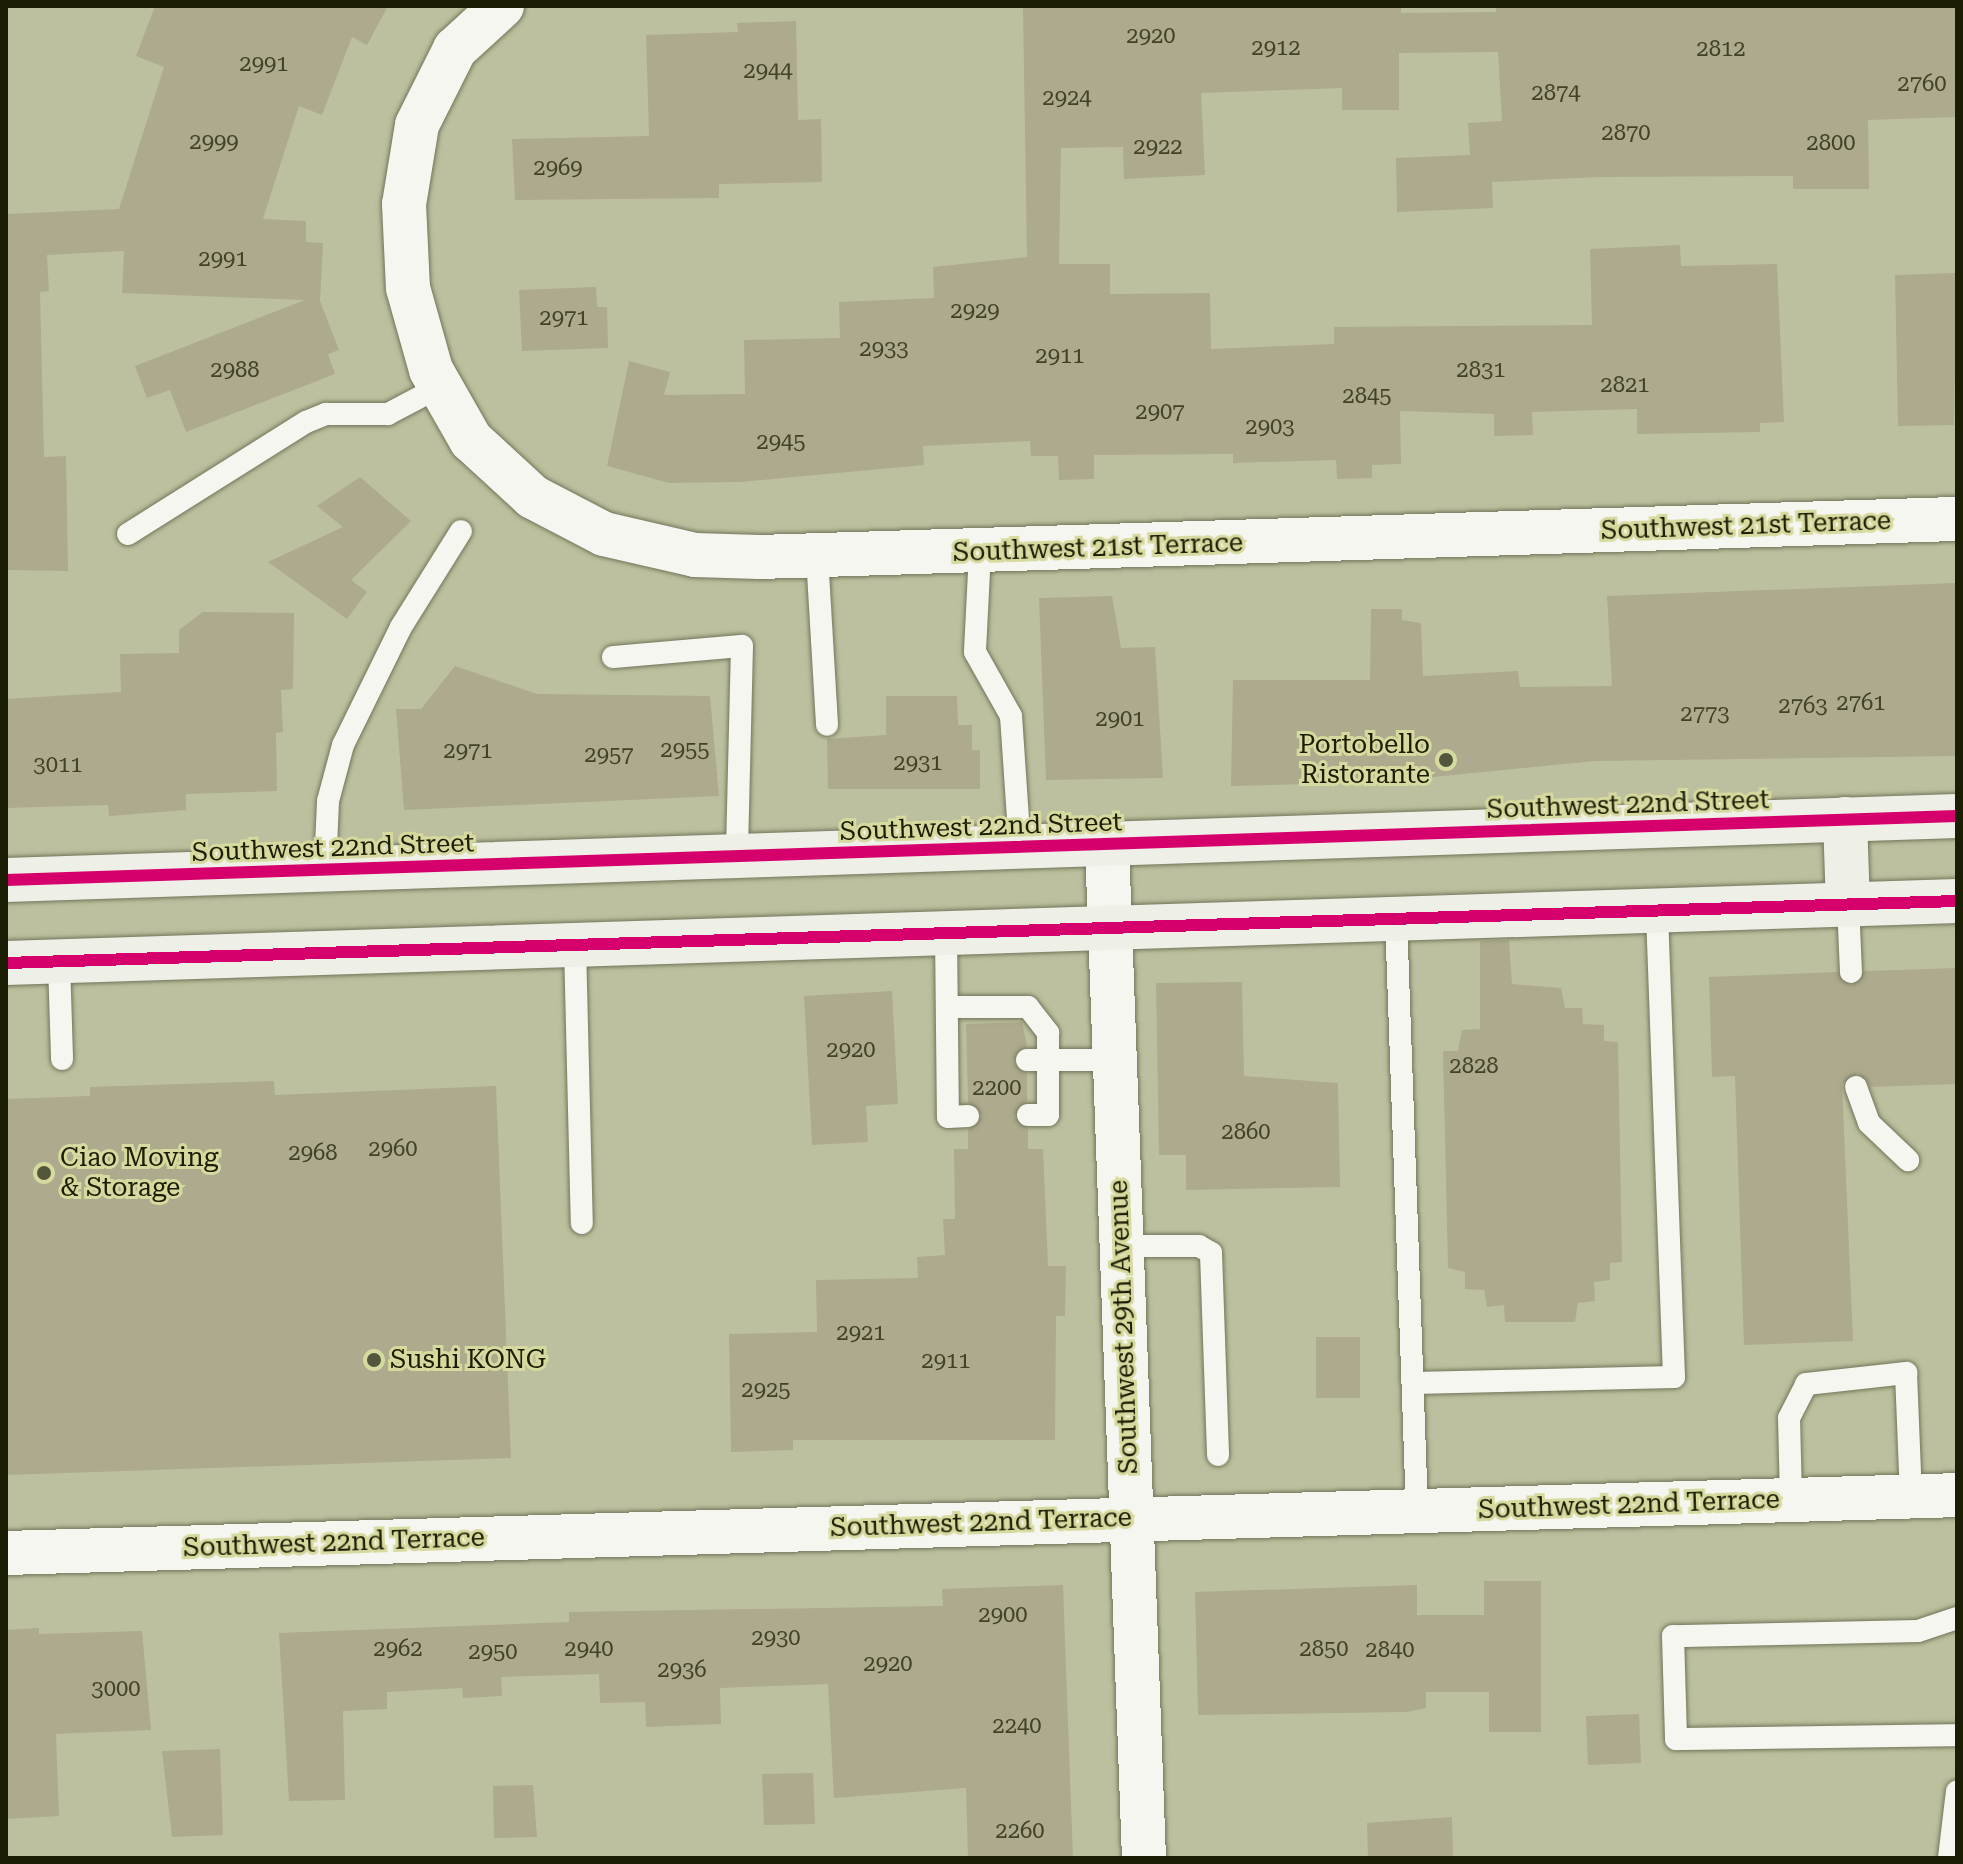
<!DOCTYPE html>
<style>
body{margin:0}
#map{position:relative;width:1963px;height:1864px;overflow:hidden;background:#bdc09e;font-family:"Roboto Serif",serif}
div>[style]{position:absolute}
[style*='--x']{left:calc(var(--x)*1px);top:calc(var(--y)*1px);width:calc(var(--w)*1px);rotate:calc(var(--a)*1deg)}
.building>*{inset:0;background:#adaa8d}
.roads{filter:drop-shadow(0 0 2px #73755a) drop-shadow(0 0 2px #73755a)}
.service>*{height:22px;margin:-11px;padding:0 11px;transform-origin:11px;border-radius:11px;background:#f5f6f0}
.minor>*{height:44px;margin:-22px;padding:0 22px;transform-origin:22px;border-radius:22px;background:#f5f6f0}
.secondary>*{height:44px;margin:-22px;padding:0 22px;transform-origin:22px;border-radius:22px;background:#eeefe7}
.cycleway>*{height:12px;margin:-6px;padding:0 6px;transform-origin:6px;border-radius:6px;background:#d6006c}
.dots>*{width:22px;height:22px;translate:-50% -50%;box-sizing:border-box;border:4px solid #d7da9e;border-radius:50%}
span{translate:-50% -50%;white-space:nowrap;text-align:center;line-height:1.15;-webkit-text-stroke:6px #d7da9e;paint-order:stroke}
.number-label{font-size:22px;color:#424228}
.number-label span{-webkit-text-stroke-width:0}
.street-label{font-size:26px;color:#1c1d05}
.poi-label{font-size:26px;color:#1c1d05}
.right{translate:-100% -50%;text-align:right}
.left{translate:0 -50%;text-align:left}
.frame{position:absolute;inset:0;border:8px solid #1c1d05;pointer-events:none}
</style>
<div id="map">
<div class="building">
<i style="clip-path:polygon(155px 6px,388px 6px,367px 45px,352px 37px,322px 115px,299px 106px,263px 219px,306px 221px,306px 242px,323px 243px,320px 301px,339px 350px,328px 354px,335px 374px,186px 432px,170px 390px,147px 398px,135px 366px,305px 300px,122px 293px,124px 251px,47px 255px,49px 291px,40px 292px,44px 457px,66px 456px,68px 571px,6px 570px,6px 214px,119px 209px,164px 67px,136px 56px)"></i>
<i style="clip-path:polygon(1401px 6px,1401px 13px,1496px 12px,1496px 6px,1957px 6px,1957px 117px,1868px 120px,1869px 189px,1793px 189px,1793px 176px,1599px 177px,1492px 182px,1493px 208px,1397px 212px,1396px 158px,1470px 155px,1468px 123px,1502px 121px,1498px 52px,1399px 53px,1399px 110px,1342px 110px,1342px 88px,1201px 93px,1205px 175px,1124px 179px,1123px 147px,1061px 148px,1059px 264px,1110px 264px,1110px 294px,1210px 293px,1211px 349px,1334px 344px,1334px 327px,1592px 325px,1590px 249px,1680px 245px,1681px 266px,1777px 264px,1784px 422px,1760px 423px,1760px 432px,1637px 434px,1637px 409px,1532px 412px,1533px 435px,1494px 436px,1494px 414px,1400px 411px,1401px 464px,1372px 465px,1372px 478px,1337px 479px,1336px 460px,1233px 463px,1233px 454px,1094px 455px,1094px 479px,1059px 480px,1058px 456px,1031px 456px,1030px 441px,923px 446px,924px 465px,740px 482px,669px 483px,607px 466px,629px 361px,670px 372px,664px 395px,745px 394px,744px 340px,840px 338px,839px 302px,934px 298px,933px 267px,1027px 257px,1023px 8px)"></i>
<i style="clip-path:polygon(796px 21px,798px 120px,821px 119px,822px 182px,719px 184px,719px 198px,515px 200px,512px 139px,649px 136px,646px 35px,738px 32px,737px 23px)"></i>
<i style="clip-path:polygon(1957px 273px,1954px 425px,1898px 426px,1895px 275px)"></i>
<i style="clip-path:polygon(596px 287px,597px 307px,607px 307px,608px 348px,522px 351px,519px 290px)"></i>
<i style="clip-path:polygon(360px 477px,411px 521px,351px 580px,367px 592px,347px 619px,268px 562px,343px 527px,317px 506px)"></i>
<i style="clip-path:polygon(1957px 583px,1957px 756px,1595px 761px,1382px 782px,1231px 786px,1233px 680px,1370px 680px,1371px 609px,1402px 609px,1402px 620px,1421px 623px,1423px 676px,1518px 671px,1520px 687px,1612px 686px,1607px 596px)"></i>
<i style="clip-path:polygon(1112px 596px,1121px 648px,1155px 647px,1163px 778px,1046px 780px,1039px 598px)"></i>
<i style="clip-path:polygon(203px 612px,294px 613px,293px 689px,281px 690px,283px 732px,276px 733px,277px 791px,186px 794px,186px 810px,109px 816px,108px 805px,6px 808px,6px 699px,121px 692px,120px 654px,179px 653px,179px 630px)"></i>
<i style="clip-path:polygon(455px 666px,537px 694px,710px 696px,719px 796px,404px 810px,396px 709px,421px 709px)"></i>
<i style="clip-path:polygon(886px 696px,957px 696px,958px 725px,972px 725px,972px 750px,980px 750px,980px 789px,828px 789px,827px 739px,886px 735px)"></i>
<i style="clip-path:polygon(1509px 940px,1512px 984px,1561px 988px,1565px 1008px,1582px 1008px,1583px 1024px,1604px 1025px,1604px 1041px,1618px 1042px,1622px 1262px,1610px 1263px,1610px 1280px,1594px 1282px,1595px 1301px,1578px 1303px,1575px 1322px,1505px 1322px,1504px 1305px,1487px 1307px,1484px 1290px,1465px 1289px,1465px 1272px,1448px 1268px,1443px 1051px,1458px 1051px,1462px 1030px,1480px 1029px,1480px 941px)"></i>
<i style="clip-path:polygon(1957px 968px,1957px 1084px,1871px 1087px,1858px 1073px,1842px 1084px,1853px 1341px,1744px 1345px,1735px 1076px,1712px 1077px,1709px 977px,1837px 972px,1851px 986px,1865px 971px)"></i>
<i style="clip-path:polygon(1242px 982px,1244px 1076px,1338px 1083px,1340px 1187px,1186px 1190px,1186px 1155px,1159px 1155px,1156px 983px)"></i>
<i style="clip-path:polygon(892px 991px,898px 1104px,866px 1106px,868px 1142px,812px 1145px,804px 996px)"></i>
<i style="clip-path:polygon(1022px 1022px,1027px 1046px,1013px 1061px,1027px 1074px,1027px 1101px,1014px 1116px,1028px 1129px,1028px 1149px,1043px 1149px,1048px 1266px,1066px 1266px,1065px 1316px,1056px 1316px,1055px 1440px,793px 1440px,793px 1450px,731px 1452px,729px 1334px,817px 1332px,816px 1280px,918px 1278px,917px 1257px,945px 1255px,943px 1219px,955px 1219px,954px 1149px,968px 1149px,968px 1130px,982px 1116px,968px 1102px,966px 1024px)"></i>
<i style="clip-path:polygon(274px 1081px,275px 1095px,496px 1086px,511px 1458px,6px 1475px,6px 1099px,90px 1096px,90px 1087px)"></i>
<i style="clip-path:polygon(1316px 1337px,1360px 1337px,1360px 1398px,1316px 1398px)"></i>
<i style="clip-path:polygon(1484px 1581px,1541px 1581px,1541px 1732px,1489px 1732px,1489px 1692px,1426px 1692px,1426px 1708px,1407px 1712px,1198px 1715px,1195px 1592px,1417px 1585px,1417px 1615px,1484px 1615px)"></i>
<i style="clip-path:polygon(1063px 1585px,1073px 1858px,968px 1858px,966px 1788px,834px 1798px,828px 1684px,720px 1688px,721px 1724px,646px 1727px,645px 1702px,600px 1703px,599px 1674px,501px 1677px,502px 1696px,463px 1698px,462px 1688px,387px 1692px,387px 1709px,343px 1711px,345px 1800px,289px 1801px,279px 1633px,569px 1622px,569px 1612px,943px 1606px,942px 1589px)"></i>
<i style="clip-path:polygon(39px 1628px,39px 1634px,142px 1631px,151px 1730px,56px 1734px,59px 1816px,6px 1819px,6px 1630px)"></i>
<i style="clip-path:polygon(1639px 1714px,1641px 1763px,1588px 1765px,1586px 1716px)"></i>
<i style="clip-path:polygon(220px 1749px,223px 1835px,172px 1837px,162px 1751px)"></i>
<i style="clip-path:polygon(813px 1773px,815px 1824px,764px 1825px,762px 1774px)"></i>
<i style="clip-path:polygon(533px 1785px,537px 1837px,494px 1838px,493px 1786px)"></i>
<i style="clip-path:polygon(1452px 1817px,1453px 1858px,1368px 1858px,1367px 1823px)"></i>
</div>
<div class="roads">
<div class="service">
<i style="--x:128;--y:534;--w:210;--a:-32.2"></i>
<i style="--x:306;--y:422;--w:22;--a:-22"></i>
<i style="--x:326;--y:414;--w:62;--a:0"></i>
<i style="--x:388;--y:414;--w:58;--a:-27.9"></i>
<i style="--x:980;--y:552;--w:100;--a:92.9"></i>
<i style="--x:975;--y:652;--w:73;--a:60.6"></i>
<i style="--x:1011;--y:716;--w:131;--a:86.1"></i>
<i style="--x:817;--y:556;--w:169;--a:86.6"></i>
<i style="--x:613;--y:657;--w:129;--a:-4.9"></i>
<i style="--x:742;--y:646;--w:211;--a:91.4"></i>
<i style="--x:325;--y:870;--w:69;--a:-87.5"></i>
<i style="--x:328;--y:801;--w:58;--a:-75"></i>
<i style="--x:343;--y:745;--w:131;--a:-63.8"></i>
<i style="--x:401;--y:627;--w:113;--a:-58"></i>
<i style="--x:1848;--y:904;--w:68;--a:87.5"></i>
<i style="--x:1396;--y:918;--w:593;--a:87.97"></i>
<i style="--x:946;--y:933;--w:184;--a:89.4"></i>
<i style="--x:948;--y:1117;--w:20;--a:-3"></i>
<i style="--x:575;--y:945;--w:278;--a:88.6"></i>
<i style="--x:59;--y:962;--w:97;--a:88.2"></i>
<i style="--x:947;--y:1007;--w:81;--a:0"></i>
<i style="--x:1028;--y:1007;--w:33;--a:52"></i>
<i style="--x:1048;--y:1033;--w:82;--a:90"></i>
<i style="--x:1048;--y:1115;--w:20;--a:180"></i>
<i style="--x:1027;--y:1060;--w:87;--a:0"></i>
<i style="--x:1856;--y:1087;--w:38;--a:70"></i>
<i style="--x:1869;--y:1123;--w:54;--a:43.5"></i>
<i style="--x:1119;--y:1246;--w:80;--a:0"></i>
<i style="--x:1199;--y:1246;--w:14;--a:30"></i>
<i style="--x:1211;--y:1253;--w:202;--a:88"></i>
<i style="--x:1414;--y:1383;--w:260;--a:-1.3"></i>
<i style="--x:1674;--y:1377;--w:467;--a:-92.1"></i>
<i style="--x:1791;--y:1499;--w:81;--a:-91.4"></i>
<i style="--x:1789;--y:1418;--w:38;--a:-63"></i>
<i style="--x:1806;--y:1384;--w:101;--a:-6.3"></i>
<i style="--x:1906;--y:1373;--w:122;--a:87.7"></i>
<i style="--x:1957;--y:1618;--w:41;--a:161.6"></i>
<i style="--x:1918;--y:1631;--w:245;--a:178.8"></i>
<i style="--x:1673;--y:1636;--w:103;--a:88.3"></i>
<i style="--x:1676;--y:1739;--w:281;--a:-0.8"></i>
<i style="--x:1949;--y:1858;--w:67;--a:-83.2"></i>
</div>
<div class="minor">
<i style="--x:502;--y:6;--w:64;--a:137.5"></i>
<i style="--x:455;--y:49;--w:85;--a:116.6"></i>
<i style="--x:417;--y:125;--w:80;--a:99.3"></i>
<i style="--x:404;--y:204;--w:84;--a:87.3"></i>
<i style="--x:408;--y:288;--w:85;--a:74.3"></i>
<i style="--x:431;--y:370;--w:81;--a:60.3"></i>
<i style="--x:471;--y:440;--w:84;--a:42.6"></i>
<i style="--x:533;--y:497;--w:80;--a:27.5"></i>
<i style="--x:604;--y:534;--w:93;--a:13"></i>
<i style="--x:695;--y:555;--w:64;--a:1.8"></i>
<i style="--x:759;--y:557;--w:1199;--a:-1.82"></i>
<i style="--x:1107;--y:845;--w:1014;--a:87.91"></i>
<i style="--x:6;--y:1553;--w:1952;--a:-1.7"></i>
</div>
<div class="secondary">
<i style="--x:1845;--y:819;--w:85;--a:88"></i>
<i style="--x:6;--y:880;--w:1952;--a:-1.88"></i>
<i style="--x:6;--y:963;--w:1952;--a:-1.82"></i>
</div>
</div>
<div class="cycleway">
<i style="--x:6;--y:880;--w:1952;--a:-1.88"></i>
<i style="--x:6;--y:963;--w:1952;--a:-1.82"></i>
</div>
<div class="dots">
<i style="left:1446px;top:760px;background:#54563b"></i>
<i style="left:44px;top:1173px;background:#54563b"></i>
<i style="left:374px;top:1360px;background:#54563b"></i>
</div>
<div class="number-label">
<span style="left:1151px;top:36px">2920</span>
<span style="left:1276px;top:48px">2912</span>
<span style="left:1721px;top:49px">2812</span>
<span style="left:264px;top:64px">2991</span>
<span style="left:768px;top:71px">2944</span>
<span style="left:1922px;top:84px">2760</span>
<span style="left:1556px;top:93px">2874</span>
<span style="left:1067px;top:98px">2924</span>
<span style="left:1626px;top:133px">2870</span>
<span style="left:214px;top:142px">2999</span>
<span style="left:1831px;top:143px">2800</span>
<span style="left:1158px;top:147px">2922</span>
<span style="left:558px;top:168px">2969</span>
<span style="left:223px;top:259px">2991</span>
<span style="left:975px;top:311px">2929</span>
<span style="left:564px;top:318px">2971</span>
<span style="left:884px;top:349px">2933</span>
<span style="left:1060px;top:356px">2911</span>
<span style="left:235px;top:370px">2988</span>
<span style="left:1481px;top:370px">2831</span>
<span style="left:1625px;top:385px">2821</span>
<span style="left:1367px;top:396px">2845</span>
<span style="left:1160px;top:412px">2907</span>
<span style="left:1270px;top:427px">2903</span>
<span style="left:781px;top:442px">2945</span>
<span style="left:1861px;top:703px">2761</span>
<span style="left:1803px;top:706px">2763</span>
<span style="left:1705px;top:714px">2773</span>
<span style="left:1120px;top:719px">2901</span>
<span style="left:685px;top:750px">2955</span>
<span style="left:468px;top:751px">2971</span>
<span style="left:609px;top:755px">2957</span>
<span style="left:918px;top:763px">2931</span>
<span style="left:58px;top:765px">3011</span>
<span style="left:851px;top:1050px">2920</span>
<span style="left:1474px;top:1066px">2828</span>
<span style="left:997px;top:1088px">2200</span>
<span style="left:1246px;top:1132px">2860</span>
<span style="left:393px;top:1149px">2960</span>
<span style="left:313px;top:1153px">2968</span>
<span style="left:861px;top:1333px">2921</span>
<span style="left:946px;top:1361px">2911</span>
<span style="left:766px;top:1390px">2925</span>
<span style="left:1003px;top:1615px">2900</span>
<span style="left:776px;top:1638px">2930</span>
<span style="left:398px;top:1649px">2962</span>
<span style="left:589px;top:1649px">2940</span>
<span style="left:1324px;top:1649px">2850</span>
<span style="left:1390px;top:1650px">2840</span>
<span style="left:493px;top:1652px">2950</span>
<span style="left:888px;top:1664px">2920</span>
<span style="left:682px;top:1670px">2936</span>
<span style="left:116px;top:1689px">3000</span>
<span style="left:1017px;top:1726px">2240</span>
<span style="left:1020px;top:1831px">2260</span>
</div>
<div class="street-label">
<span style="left:1746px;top:526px;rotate:-2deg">Southwest 21st Terrace</span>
<span style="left:1098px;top:548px;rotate:-2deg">Southwest 21st Terrace</span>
<span style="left:1628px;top:805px;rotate:-2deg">Southwest 22nd Street</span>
<span style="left:981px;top:827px;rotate:-2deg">Southwest 22nd Street</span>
<span style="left:333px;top:848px;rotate:-2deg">Southwest 22nd Street</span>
<span style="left:1124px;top:1327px;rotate:-92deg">Southwest 29th Avenue</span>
<span style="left:1629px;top:1505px;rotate:-2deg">Southwest 22nd Terrace</span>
<span style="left:981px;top:1523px;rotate:-2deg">Southwest 22nd Terrace</span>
<span style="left:334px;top:1543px;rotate:-2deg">Southwest 22nd Terrace</span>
</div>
<div class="poi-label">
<span class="right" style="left:1430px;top:760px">Portobello<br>Ristorante</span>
<span class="left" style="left:60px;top:1173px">Ciao Moving<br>&amp; Storage</span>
<span class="left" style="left:390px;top:1360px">Sushi KONG</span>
</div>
<div class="frame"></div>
</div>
